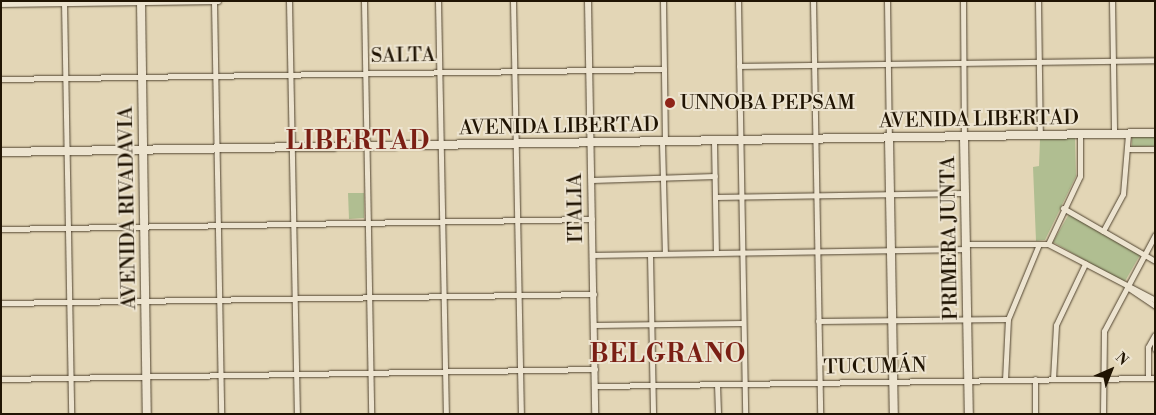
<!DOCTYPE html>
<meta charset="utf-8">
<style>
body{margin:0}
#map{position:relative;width:1156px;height:415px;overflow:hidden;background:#e3d6b6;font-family:"Libre Bodoni",serif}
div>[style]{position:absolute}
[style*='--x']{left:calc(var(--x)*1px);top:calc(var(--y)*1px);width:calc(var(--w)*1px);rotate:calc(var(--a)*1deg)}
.green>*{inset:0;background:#b0be91}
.roads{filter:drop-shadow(0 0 1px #514430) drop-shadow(0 0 1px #514430)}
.minor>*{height:5px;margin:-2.5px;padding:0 2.5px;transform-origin:2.5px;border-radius:2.5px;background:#ede4d0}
.tertiary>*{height:6px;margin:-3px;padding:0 3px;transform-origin:3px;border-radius:3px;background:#ede4d0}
.secondary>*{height:8px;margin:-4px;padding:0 4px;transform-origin:4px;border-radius:4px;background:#ede4d0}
.dots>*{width:14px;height:14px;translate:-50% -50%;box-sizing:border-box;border:2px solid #ede4d0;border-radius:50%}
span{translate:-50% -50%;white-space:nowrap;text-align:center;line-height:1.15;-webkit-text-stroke:4px #ede4d0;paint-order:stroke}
.street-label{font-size:20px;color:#201403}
.poi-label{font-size:20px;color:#201403}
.left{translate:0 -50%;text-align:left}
.district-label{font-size:25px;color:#7a1f14;font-weight:700;letter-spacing:1px}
.frame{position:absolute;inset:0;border:2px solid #201403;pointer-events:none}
.north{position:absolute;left:1086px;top:345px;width:50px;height:50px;-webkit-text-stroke:4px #ede4d0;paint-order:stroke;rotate:44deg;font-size:14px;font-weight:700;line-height:20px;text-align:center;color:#201403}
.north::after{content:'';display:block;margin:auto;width:18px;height:22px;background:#201403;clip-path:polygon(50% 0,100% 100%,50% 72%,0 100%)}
</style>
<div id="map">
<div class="green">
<i style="clip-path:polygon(1155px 136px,1155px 146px,1132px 147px,1132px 137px)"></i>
<i style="clip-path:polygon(1075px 138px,1076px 176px,1045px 240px,1036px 241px,1033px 167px,1039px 166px,1040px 139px)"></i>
<i style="clip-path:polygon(348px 193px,364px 193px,364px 218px,349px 219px)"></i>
<i style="clip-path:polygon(1069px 214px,1140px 255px,1124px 283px,1053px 242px)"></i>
</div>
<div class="roads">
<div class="minor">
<i style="--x:64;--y:1;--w:413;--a:89"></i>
<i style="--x:214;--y:1;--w:413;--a:89"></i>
<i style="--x:289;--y:1;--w:413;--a:88.9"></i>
<i style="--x:364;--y:1;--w:413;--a:89"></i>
<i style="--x:438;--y:1;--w:413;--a:88.9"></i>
<i style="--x:513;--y:1;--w:413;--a:88.9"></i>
<i style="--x:663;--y:1;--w:141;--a:89.2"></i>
<i style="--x:738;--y:1;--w:413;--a:89"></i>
<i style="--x:813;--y:1;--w:413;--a:89"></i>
<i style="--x:887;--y:1;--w:137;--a:89.2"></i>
<i style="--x:963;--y:1;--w:136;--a:89.6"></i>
<i style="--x:1038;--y:1;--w:135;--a:89.2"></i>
<i style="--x:1112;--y:1;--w:133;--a:89.1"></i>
<i style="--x:1;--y:4;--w:217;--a:-0.8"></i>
<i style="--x:739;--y:66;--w:416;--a:-0.8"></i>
<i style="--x:1;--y:79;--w:663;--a:-0.86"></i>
<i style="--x:714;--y:141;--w:111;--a:89"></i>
<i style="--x:662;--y:142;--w:111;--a:88.5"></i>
<i style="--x:1128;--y:149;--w:27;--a:0"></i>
<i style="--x:592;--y:180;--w:123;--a:-1.9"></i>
<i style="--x:715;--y:197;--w:250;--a:-0.9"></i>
<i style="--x:1063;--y:208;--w:106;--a:29.9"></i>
<i style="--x:1;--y:229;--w:591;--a:-0.97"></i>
<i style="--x:1103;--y:231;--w:42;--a:-61.6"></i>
<i style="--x:1123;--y:194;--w:60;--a:-85.2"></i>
<i style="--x:966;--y:244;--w:82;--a:0"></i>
<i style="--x:1048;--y:244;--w:121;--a:27.6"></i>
<i style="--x:1048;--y:244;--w:75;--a:-64.8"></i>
<i style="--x:1080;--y:176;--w:41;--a:-90"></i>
<i style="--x:650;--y:254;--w:160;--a:88.9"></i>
<i style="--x:593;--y:255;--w:373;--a:-0.9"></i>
<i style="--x:1127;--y:287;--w:34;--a:34"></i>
<i style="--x:1;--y:303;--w:593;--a:-0.87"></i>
<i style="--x:818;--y:321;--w:190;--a:-0.6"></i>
<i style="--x:594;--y:325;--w:149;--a:-0.8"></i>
<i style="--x:1155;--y:335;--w:14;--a:90"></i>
<i style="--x:1148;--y:378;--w:31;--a:-90"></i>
<i style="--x:1148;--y:347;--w:13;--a:-61"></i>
<i style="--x:1;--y:379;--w:594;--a:-0.96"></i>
<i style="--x:1035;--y:379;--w:35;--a:90"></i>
<i style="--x:1053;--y:379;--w:54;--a:-86.8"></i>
<i style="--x:1056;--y:325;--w:68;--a:-64.6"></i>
<i style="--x:1005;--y:380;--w:61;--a:-87.2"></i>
<i style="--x:1008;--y:319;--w:81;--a:-67.5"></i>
<i style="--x:717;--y:384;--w:30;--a:88"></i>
<i style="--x:595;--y:386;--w:560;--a:-0.82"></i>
<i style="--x:1103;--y:414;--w:83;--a:-89.3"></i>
<i style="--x:1104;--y:331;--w:109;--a:-62"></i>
</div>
<div class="tertiary">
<i style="--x:588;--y:1;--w:413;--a:89"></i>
</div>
<div class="secondary">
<i style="--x:141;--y:1;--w:413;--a:89.2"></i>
<i style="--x:964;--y:137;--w:277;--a:89"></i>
<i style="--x:889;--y:138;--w:276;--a:89"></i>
<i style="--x:1;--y:152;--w:1154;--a:-0.94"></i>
</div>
</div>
<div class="dots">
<i style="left:670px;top:103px;background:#8f2418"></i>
</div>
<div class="street-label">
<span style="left:403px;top:56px;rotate:-1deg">SALTA</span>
<span style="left:979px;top:120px;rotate:-1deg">AVENIDA LIBERTAD</span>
<span style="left:559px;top:127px;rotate:-1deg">AVENIDA LIBERTAD</span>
<span style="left:128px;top:208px;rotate:-91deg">AVENIDA RIVADAVIA</span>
<span style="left:576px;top:208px;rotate:-91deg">ITALIA</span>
<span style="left:950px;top:238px;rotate:-91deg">PRIMERA JUNTA</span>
<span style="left:875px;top:367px;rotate:-1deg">TUCUMÁN</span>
</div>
<div class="poi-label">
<span class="left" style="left:680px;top:103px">UNNOBA PEPSAM</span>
</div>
<div class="district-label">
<span style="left:358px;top:142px">LIBERTAD</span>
<span style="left:668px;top:355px">BELGRANO</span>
</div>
<div class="frame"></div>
<div class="north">N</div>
</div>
